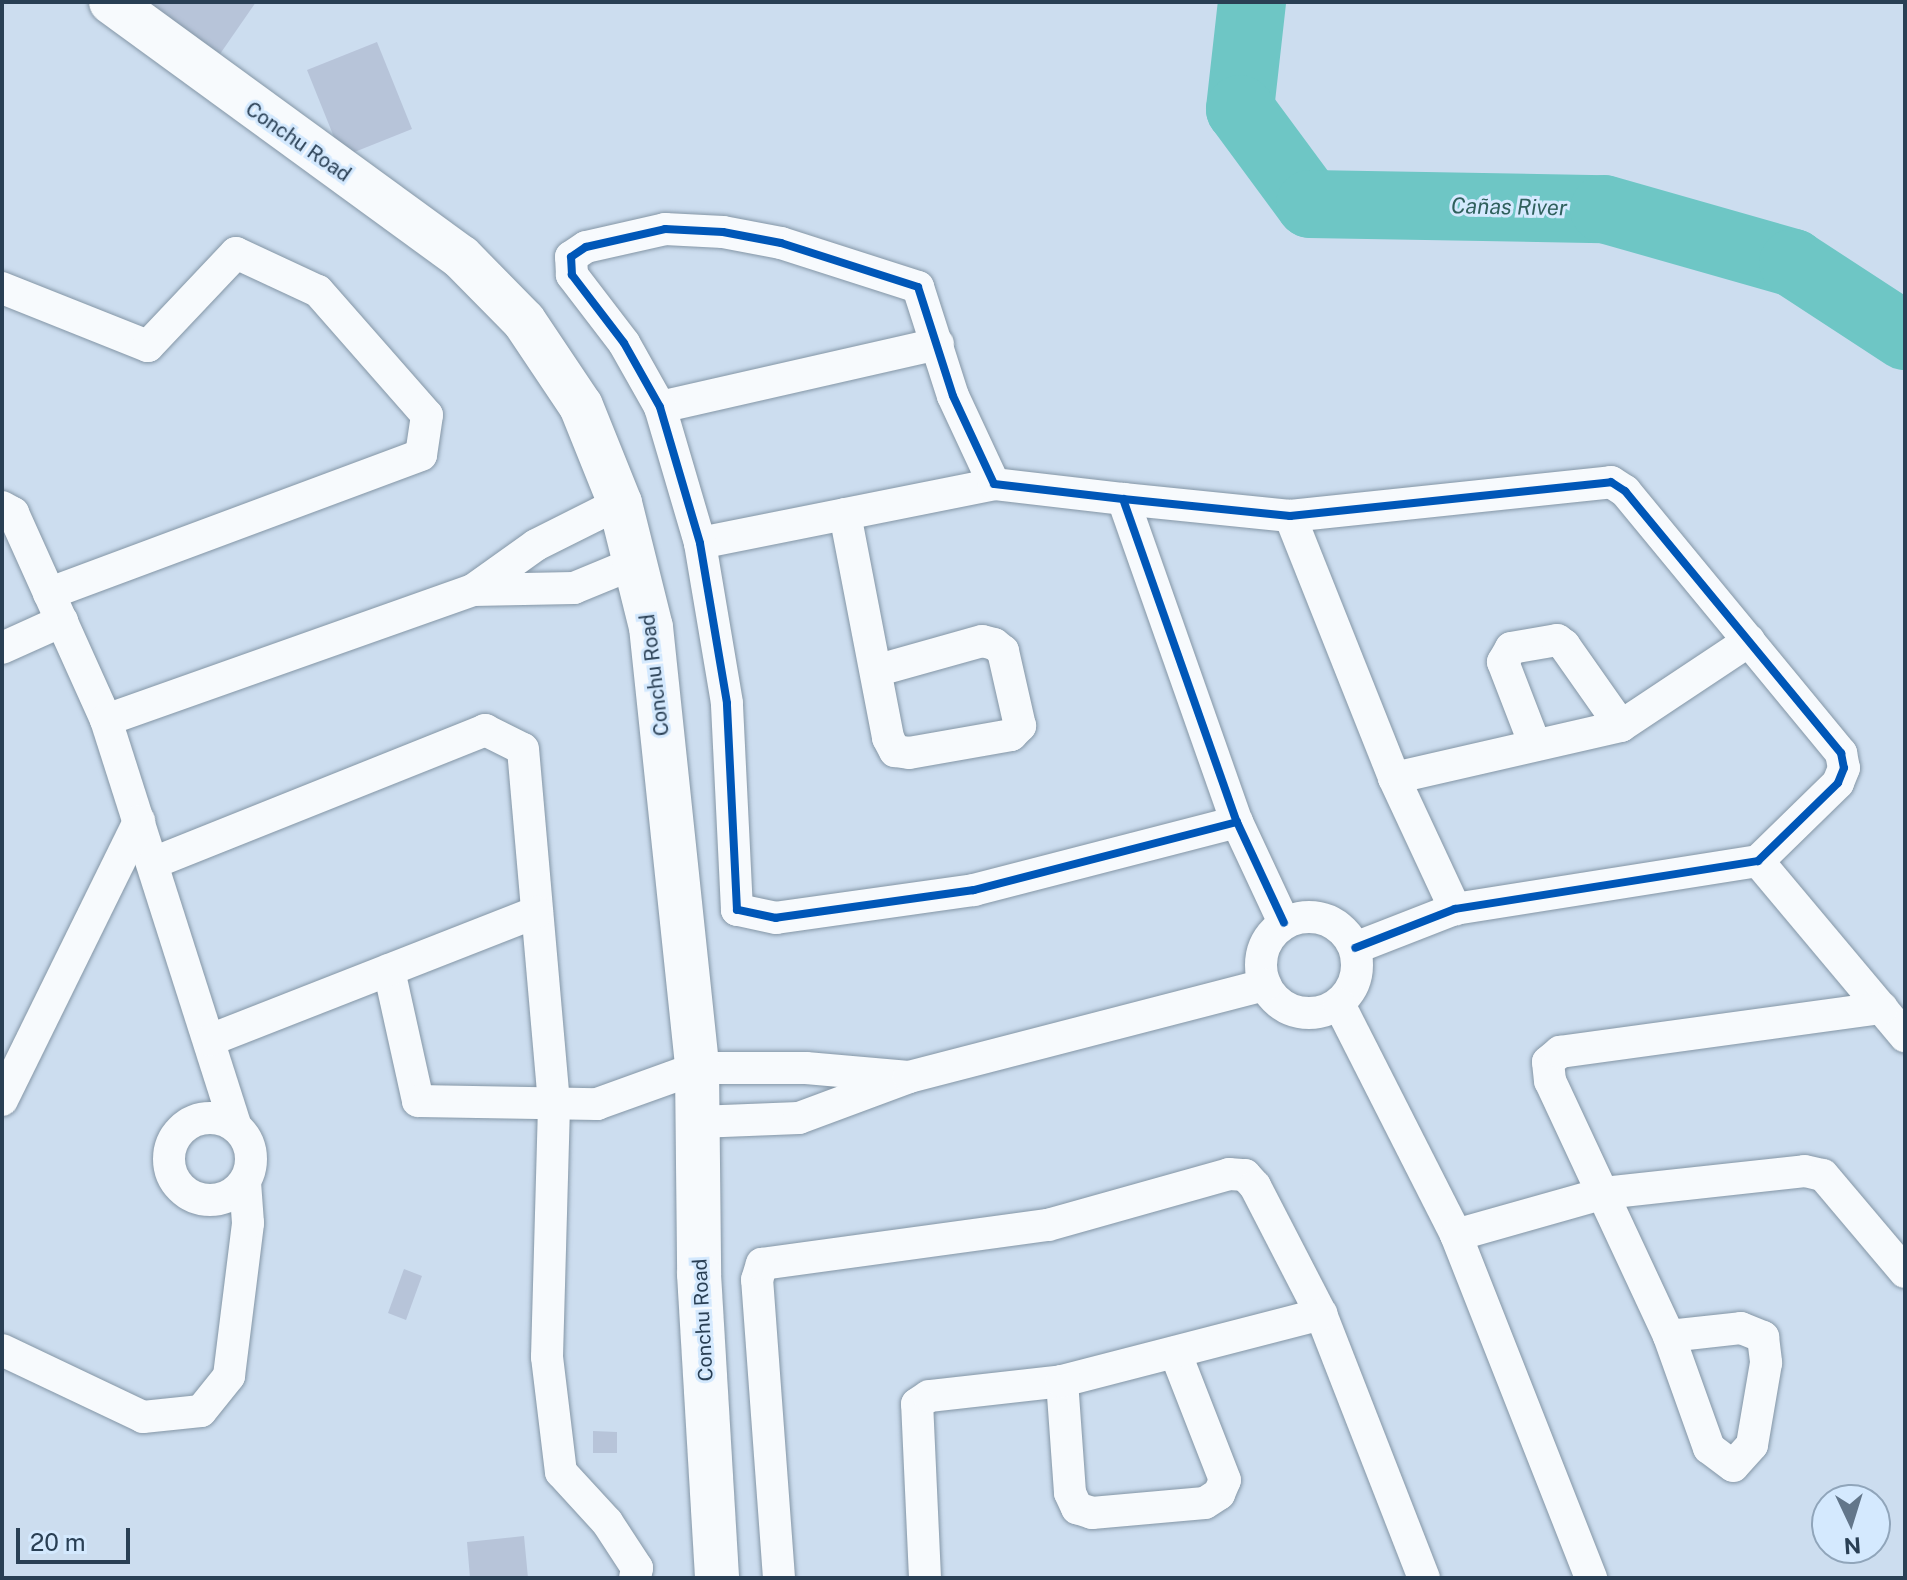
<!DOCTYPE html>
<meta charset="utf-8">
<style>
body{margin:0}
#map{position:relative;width:1907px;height:1580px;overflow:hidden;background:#ccddef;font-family:"Public Sans",sans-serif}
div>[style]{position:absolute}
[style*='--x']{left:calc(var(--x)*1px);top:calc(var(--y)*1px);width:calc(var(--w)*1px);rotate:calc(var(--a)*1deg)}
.river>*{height:68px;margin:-34px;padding:0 34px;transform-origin:34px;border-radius:34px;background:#6ec6c5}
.building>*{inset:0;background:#b7c4d9}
.roads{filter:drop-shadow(0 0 2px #8496a6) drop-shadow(0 0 2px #8496a6)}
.street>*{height:32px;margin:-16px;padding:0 16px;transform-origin:16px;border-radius:16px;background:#f7fafd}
.street>.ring{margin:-16px;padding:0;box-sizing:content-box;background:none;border:32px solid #f7fafd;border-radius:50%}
.secondary>*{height:44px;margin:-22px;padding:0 22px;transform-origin:22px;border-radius:22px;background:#f7fafd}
.cycleway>*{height:8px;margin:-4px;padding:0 4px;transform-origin:4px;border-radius:4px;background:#0057b8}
span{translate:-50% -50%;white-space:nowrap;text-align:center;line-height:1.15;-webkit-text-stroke:6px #d4e9fe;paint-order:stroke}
.street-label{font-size:20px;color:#293f54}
.water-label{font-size:22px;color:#2f605c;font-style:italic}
.frame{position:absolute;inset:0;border:4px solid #293f54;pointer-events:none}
.north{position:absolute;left:1811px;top:1484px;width:80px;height:80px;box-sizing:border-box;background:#d4e9fe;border:2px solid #90a5ba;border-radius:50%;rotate:176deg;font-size:22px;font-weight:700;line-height:32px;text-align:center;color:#293f54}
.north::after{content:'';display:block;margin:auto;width:28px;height:36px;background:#62768a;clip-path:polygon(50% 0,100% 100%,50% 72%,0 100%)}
.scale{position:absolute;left:16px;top:1528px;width:114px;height:36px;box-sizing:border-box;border:4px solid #293f54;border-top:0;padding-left:10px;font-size:24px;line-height:28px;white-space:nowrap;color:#293f54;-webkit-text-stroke:6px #d4e9fe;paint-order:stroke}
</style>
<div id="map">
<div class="river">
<i style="--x:1252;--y:2;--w:108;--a:96.4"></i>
<i style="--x:1240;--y:109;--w:118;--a:53.6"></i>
<i style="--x:1310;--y:204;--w:294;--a:1"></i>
<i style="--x:1604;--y:209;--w:197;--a:15.9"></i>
<i style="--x:1793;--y:263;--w:134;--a:33.1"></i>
</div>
<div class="building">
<i style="clip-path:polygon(145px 2px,256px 2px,220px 54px)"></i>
<i style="clip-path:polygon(377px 42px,412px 129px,342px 157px,307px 70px)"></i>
<i style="clip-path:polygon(404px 1269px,422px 1276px,406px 1320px,388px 1313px)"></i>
<i style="clip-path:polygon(593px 1431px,617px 1432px,617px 1453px,593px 1453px)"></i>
<i style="clip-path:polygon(524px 1536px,528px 1578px,470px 1578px,467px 1542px)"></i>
</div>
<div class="roads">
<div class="street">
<i style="--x:2;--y:288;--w:157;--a:21.7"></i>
<i style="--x:148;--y:346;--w:128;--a:-46.6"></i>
<i style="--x:236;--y:253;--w:90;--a:24.9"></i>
<i style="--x:318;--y:291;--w:165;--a:48.7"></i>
<i style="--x:427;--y:415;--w:40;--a:98.5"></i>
<i style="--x:421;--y:455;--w:397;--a:159.6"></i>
<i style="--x:660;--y:407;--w:285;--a:-12.8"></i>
<i style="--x:1123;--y:499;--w:168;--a:5.8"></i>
<i style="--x:1290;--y:516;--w:323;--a:-6"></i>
<i style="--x:1611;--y:482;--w:17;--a:33"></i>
<i style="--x:1625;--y:491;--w:340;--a:50.5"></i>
<i style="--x:1841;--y:753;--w:15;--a:79"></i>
<i style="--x:1844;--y:768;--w:16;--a:112"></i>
<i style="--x:1838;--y:783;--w:112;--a:135.7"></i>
<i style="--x:1758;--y:861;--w:307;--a:171"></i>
<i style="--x:1455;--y:909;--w:107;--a:158.7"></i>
<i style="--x:2;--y:507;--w:13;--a:29"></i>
<i style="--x:13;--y:513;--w:227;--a:65.8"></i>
<i style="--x:106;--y:720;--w:425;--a:72.3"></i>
<i style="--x:845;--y:514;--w:228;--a:79.1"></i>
<i style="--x:888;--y:738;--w:15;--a:62"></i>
<i style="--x:895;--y:751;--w:14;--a:8"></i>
<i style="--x:909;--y:753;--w:104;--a:-10"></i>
<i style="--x:1011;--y:735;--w:13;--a:-45"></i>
<i style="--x:1020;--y:726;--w:77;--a:-102.8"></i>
<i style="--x:1003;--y:651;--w:11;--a:-142"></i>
<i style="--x:994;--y:644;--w:12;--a:-166"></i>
<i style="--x:982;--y:641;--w:107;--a:164.3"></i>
<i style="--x:1290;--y:516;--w:282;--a:68.3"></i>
<i style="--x:1394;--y:778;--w:145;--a:65"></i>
<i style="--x:700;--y:543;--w:300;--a:-11.3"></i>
<i style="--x:473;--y:590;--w:101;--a:-1.1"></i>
<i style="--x:574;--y:588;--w:68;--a:-22.4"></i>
<i style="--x:2;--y:648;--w:66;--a:-24.2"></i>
<i style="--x:106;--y:720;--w:389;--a:-19.5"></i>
<i style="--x:473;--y:590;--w:77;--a:-35.5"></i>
<i style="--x:536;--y:545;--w:94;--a:-26.6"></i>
<i style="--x:1535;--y:745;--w:89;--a:-111.1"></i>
<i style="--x:1503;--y:662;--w:16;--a:-60"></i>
<i style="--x:1511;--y:648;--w:47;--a:-9.9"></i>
<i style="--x:1557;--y:640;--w:9;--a:36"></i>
<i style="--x:1564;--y:645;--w:99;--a:54.9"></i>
<i style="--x:1394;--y:778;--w:233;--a:-12.9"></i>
<i style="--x:1621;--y:726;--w:154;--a:-33.6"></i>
<i style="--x:1237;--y:822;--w:272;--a:165.5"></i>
<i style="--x:974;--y:890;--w:200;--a:172"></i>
<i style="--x:776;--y:918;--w:40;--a:-168"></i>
<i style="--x:737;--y:910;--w:207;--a:-92.8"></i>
<i style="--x:727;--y:703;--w:162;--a:-99.6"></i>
<i style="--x:700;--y:543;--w:142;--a:-106.4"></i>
<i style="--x:660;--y:407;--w:73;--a:-119.4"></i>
<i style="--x:624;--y:343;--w:86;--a:-127.4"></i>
<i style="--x:572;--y:275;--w:18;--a:-93"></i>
<i style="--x:571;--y:257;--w:18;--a:-34"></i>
<i style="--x:586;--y:247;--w:81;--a:-12.8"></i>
<i style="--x:665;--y:229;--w:58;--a:3"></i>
<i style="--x:723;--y:232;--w:59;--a:10.7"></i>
<i style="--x:781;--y:243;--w:144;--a:17.8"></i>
<i style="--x:918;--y:287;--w:114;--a:72.2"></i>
<i style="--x:953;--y:396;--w:97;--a:65"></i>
<i style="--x:994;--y:484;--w:130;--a:6.6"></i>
<i style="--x:1123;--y:499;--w:343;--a:70.6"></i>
<i style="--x:1237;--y:822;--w:111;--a:65"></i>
<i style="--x:1758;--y:861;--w:229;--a:50"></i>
<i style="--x:153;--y:863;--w:358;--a:-21.8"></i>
<i style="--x:485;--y:730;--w:42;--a:26.6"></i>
<i style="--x:523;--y:749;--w:358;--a:85"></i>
<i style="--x:554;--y:1106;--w:251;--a:91.6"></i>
<i style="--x:547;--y:1357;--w:116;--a:83.1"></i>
<i style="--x:561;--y:1472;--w:68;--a:47.4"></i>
<i style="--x:607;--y:1522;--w:55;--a:56.9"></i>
<i style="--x:637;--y:1568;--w:10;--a:101"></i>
<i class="ring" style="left:1261px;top:917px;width:64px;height:64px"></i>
<i style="--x:389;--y:970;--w:134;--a:77.5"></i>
<i style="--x:418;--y:1101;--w:179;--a:1"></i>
<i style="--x:597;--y:1104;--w:106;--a:-19.8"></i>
<i style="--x:697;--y:1068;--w:109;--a:0"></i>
<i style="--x:806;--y:1068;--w:103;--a:5"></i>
<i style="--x:1339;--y:1004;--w:259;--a:63.1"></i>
<i style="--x:1456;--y:1235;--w:154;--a:-15.8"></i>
<i style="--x:1604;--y:1193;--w:202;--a:-6.2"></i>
<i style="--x:1805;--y:1171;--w:18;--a:13"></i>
<i style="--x:1823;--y:1175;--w:127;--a:49.8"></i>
<i style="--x:210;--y:1040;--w:351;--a:-21.4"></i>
<i style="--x:2;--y:1100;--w:311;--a:-63.8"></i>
<i class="ring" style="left:169px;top:1118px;width:50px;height:50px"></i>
<i style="--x:698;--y:1122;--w:101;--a:-2.3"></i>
<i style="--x:799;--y:1118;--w:117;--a:-20.4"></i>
<i style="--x:909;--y:1077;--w:368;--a:-14.5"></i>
<i style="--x:1456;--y:1235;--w:369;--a:68.5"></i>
<i style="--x:1669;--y:1336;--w:72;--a:-6.3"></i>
<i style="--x:1741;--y:1328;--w:24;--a:22"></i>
<i style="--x:1763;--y:1337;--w:26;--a:83"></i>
<i style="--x:1766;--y:1363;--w:83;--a:99.7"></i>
<i style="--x:1752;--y:1445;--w:28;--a:132"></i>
<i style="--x:1733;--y:1466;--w:30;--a:-143"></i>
<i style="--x:1709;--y:1448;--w:119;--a:-109.7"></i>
<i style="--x:1669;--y:1336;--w:281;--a:-115"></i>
<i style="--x:1550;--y:1081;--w:19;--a:-96"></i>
<i style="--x:1548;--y:1062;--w:16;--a:-40"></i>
<i style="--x:1560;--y:1052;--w:325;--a:-7.8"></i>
<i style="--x:2;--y:1350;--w:156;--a:25.4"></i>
<i style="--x:143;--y:1417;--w:58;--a:-5.9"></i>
<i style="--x:201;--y:1411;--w:45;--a:-51.3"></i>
<i style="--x:229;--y:1376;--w:154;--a:-82.9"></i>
<i style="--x:248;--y:1223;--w:41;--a:-94.2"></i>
<i style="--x:1062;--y:1381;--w:112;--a:85.9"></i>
<i style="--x:1070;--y:1493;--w:17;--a:65"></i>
<i style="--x:1077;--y:1508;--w:16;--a:18"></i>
<i style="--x:1092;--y:1513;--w:113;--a:-5.1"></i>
<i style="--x:1205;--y:1503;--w:17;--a:-33"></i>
<i style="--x:1219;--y:1494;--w:15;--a:-67"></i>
<i style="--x:1225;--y:1480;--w:137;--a:-111.3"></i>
<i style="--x:779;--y:1578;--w:299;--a:-94.2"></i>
<i style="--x:757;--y:1280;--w:17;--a:-73"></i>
<i style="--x:762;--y:1264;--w:289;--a:-7.8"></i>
<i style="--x:1048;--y:1225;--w:188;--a:-15.7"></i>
<i style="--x:1229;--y:1174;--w:16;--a:4"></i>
<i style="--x:1245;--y:1175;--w:15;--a:48"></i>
<i style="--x:1255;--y:1186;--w:144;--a:62.7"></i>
<i style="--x:1321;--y:1314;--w:283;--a:68.7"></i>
<i style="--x:925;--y:1578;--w:174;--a:-92.6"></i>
<i style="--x:917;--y:1404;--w:14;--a:-34"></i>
<i style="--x:929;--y:1396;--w:134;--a:-6.4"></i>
<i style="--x:1062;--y:1381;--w:268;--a:-14.5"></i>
</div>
<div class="secondary">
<i style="--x:111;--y:2;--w:433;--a:36.1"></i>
<i style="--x:461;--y:257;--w:90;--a:45.5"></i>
<i style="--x:524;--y:321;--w:102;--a:56.2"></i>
<i style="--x:581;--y:406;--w:105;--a:68.1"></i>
<i style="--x:620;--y:503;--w:128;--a:76"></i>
<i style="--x:651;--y:627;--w:443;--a:84"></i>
<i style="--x:697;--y:1068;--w:206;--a:89.4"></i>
<i style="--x:699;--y:1274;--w:305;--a:86.6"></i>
</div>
</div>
<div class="cycleway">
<i style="--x:1123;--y:499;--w:168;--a:5.8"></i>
<i style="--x:1290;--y:516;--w:323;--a:-6"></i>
<i style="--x:1611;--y:482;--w:17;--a:33"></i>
<i style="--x:1625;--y:491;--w:340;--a:50.5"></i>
<i style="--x:1841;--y:753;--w:15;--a:79"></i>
<i style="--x:1844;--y:768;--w:16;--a:112"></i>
<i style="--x:1838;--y:783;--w:112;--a:135.7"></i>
<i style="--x:1758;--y:861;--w:307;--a:171"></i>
<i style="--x:1455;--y:909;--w:107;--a:158.7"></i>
<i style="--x:1237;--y:822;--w:272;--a:165.5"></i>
<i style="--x:974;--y:890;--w:200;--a:172"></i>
<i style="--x:776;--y:918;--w:40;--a:-168"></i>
<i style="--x:737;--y:910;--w:207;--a:-92.8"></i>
<i style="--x:727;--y:703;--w:162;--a:-99.6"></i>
<i style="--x:700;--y:543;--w:142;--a:-106.4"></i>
<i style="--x:660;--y:407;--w:73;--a:-119.4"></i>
<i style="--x:624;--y:343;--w:86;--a:-127.4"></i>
<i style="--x:572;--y:275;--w:18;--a:-93"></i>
<i style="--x:571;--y:257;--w:18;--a:-34"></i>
<i style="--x:586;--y:247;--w:81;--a:-12.8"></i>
<i style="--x:665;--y:229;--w:58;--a:3"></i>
<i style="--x:723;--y:232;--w:59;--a:10.7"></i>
<i style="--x:781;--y:243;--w:144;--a:17.8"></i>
<i style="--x:918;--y:287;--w:114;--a:72.2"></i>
<i style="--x:953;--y:396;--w:97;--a:65"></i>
<i style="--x:994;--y:484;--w:130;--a:6.6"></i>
<i style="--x:1123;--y:499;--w:343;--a:70.6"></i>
<i style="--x:1237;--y:822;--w:111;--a:65"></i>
</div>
<div class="street-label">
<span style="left:298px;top:142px;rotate:35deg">Conchu Road</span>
<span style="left:655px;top:675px;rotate:-97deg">Conchu Road</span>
<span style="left:703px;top:1320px;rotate:-93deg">Conchu Road</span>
</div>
<div class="water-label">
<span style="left:1509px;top:207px;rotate:1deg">Cañas River</span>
</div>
<div class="frame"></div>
<div class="north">N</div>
<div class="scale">20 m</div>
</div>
